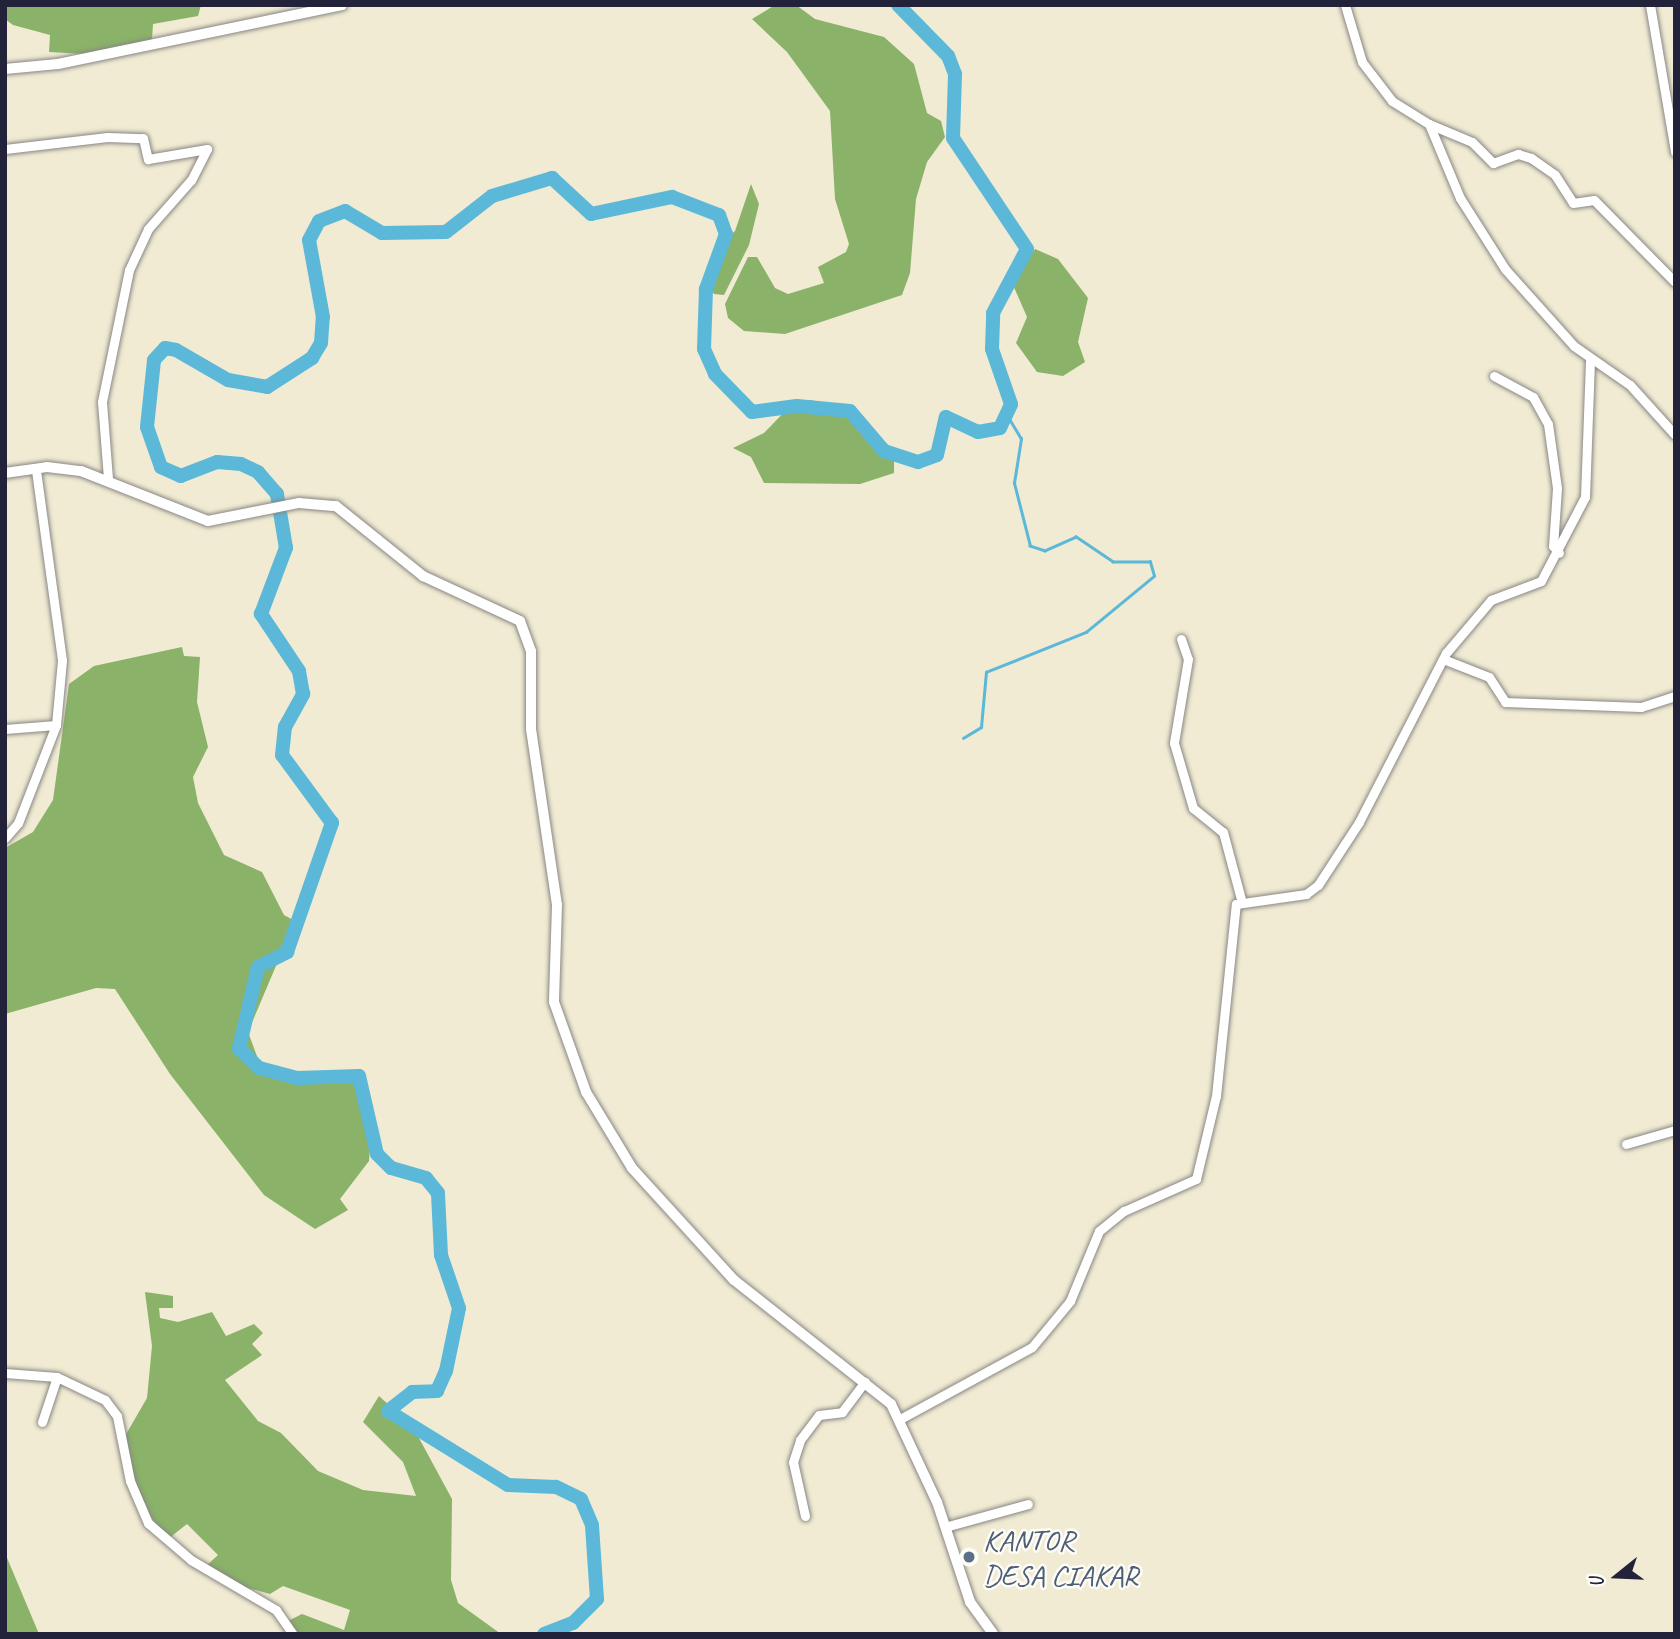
<!DOCTYPE html>
<style>
body{margin:0}
#map{position:relative;width:1680px;height:1639px;overflow:hidden;background:#f0ebd2;font-family:Caveat,sans-serif}
div>[style]{position:absolute}
[style*='--x']{left:calc(var(--x)*1px);top:calc(var(--y)*1px);width:calc(var(--w)*1px);rotate:calc(var(--a)*1deg)}
.forest>*{inset:0;background:#8ab268}
.stream>*{height:2.5px;margin:-1.25px;padding:0 1.25px;transform-origin:1.25px;border-radius:1.25px;background:#5bb8d9}
.river>*{height:14px;margin:-7px;padding:0 7px;transform-origin:7px;border-radius:7px;background:#5bb8d9}
.roads{filter:drop-shadow(0 0 2px #898686) drop-shadow(0 0 2px #898686)}
.minor>*{height:9px;margin:-4.5px;padding:0 4.5px;transform-origin:4.5px;border-radius:4.5px;background:#fff}
.tertiary>*{height:10px;margin:-5px;padding:0 5px;transform-origin:5px;border-radius:5px;background:#fff}
.dots>*{width:19px;height:19px;translate:-50% -50%;box-sizing:border-box;border:4px solid #fdfcf7;border-radius:50%}
span{translate:-50% -50%;white-space:nowrap;text-align:center;line-height:1.15;-webkit-text-stroke:5px #fdfcf7;paint-order:stroke}
.service-label{font-size:30px;color:#4e5e75}
.left{translate:0 -50%;text-align:left}
.frame{position:absolute;inset:0;border:7px solid #22223b;pointer-events:none}
.north{position:absolute;left:1582px;top:1541px;width:70px;height:70px;-webkit-text-stroke:5px #fdfcf7;paint-order:stroke;rotate:252deg;font-size:19px;font-weight:700;line-height:28px;text-align:center;color:#22223b}
.north::after{content:'';display:block;margin:auto;width:24px;height:32px;background:#22223b;clip-path:polygon(50% 0,100% 100%,50% 72%,0 100%)}
</style>
<div id="map">
<div class="forest">
<i style="clip-path:polygon(5px 5px,201px 5px,198px 16px,153px 24px,152px 40px,103px 55px,49px 52px,50px 35px,13px 25px,5px 19px)"></i>
<i style="clip-path:polygon(775px 5px,796px 5px,815px 19px,884px 37px,914px 64px,927px 113px,941px 121px,945px 137px,927px 162px,916px 199px,910px 273px,902px 295px,785px 334px,744px 331px,728px 318px,725px 304px,748px 257px,757px 257px,775px 288px,788px 294px,824px 283px,818px 267px,846px 252px,849px 244px,835px 199px,830px 111px,787px 52px,752px 19px)"></i>
<i style="clip-path:polygon(751px 184px,759px 204px,749px 245px,724px 295px,714px 294px,705px 282px,708px 267px,714px 250px,735px 231px)"></i>
<i style="clip-path:polygon(1035px 249px,1058px 259px,1088px 298px,1078px 342px,1085px 362px,1063px 376px,1037px 372px,1016px 343px,1027px 317px,1013px 285px)"></i>
<i style="clip-path:polygon(811px 400px,853px 416px,873px 448px,894px 460px,894px 473px,860px 484px,764px 483px,751px 457px,733px 448px,764px 433px,792px 404px)"></i>
<i style="clip-path:polygon(182px 647px,184px 656px,200px 657px,197px 702px,208px 747px,193px 777px,198px 803px,224px 855px,262px 872px,284px 915px,295px 921px,248px 1032px,258px 1059px,284px 1079px,312px 1084px,342px 1074px,364px 1082px,373px 1107px,369px 1161px,340px 1199px,348px 1210px,315px 1229px,264px 1195px,170px 1074px,115px 989px,96px 988px,5px 1014px,5px 848px,33px 832px,53px 800px,69px 684px,94px 666px)"></i>
<i style="clip-path:polygon(145px 1292px,173px 1296px,173px 1308px,159px 1308px,160px 1318px,178px 1322px,212px 1312px,226px 1336px,254px 1324px,263px 1333px,252px 1344px,262px 1355px,225px 1380px,258px 1421px,281px 1433px,318px 1471px,363px 1490px,416px 1496px,403px 1462px,363px 1422px,379px 1396px,413px 1427px,452px 1499px,451px 1580px,458px 1603px,501px 1634px,293px 1634px,288px 1621px,302px 1614px,344px 1630px,350px 1610px,283px 1586px,270px 1594px,241px 1586px,205px 1567px,218px 1555px,187px 1524px,168px 1539px,133px 1494px,125px 1436px,147px 1398px,152px 1346px)"></i>
<i style="clip-path:polygon(5px 1553px,39px 1634px,5px 1634px)"></i>
</div>
<div class="stream">
<i style="--x:963;--y:738;--w:21;--a:-31"></i>
<i style="--x:981;--y:727;--w:55;--a:-84.8"></i>
<i style="--x:986;--y:672;--w:108;--a:-21.8"></i>
<i style="--x:1086;--y:632;--w:88;--a:-39.5"></i>
<i style="--x:1154;--y:576;--w:15;--a:-106"></i>
<i style="--x:1150;--y:562;--w:37;--a:180"></i>
<i style="--x:1113;--y:562;--w:45;--a:-146"></i>
<i style="--x:1076;--y:537;--w:34;--a:156"></i>
<i style="--x:1045;--y:551;--w:16;--a:-162"></i>
<i style="--x:1030;--y:546;--w:65;--a:-104.3"></i>
<i style="--x:1014;--y:483;--w:45;--a:-81"></i>
<i style="--x:1021;--y:439;--w:23;--a:-121"></i>
</div>
<div class="river">
<i style="--x:544;--y:1634;--w:31;--a:-21"></i>
<i style="--x:573;--y:1623;--w:34;--a:-45"></i>
<i style="--x:597;--y:1599;--w:74;--a:-93.9"></i>
<i style="--x:592;--y:1525;--w:28;--a:-113"></i>
<i style="--x:581;--y:1499;--w:28;--a:-154"></i>
<i style="--x:556;--y:1487;--w:48;--a:-177.6"></i>
<i style="--x:508;--y:1485;--w:141;--a:-148.3"></i>
<i style="--x:388;--y:1411;--w:31;--a:-38"></i>
<i style="--x:412;--y:1392;--w:25;--a:-2"></i>
<i style="--x:437;--y:1391;--w:22;--a:-66"></i>
<i style="--x:446;--y:1371;--w:64;--a:-78.3"></i>
<i style="--x:459;--y:1308;--w:56;--a:-108.8"></i>
<i style="--x:441;--y:1255;--w:62;--a:-92.8"></i>
<i style="--x:438;--y:1193;--w:19;--a:-129"></i>
<i style="--x:426;--y:1178;--w:36;--a:-164"></i>
<i style="--x:391;--y:1168;--w:20;--a:-135"></i>
<i style="--x:377;--y:1154;--w:80;--a:-103"></i>
<i style="--x:359;--y:1076;--w:62;--a:178.2"></i>
<i style="--x:297;--y:1078;--w:39;--a:-165"></i>
<i style="--x:259;--y:1068;--w:28;--a:-136"></i>
<i style="--x:239;--y:1049;--w:84;--a:-77"></i>
<i style="--x:258;--y:967;--w:33;--a:-27"></i>
<i style="--x:287;--y:952;--w:137;--a:-70.8"></i>
<i style="--x:332;--y:823;--w:84;--a:-126.3"></i>
<i style="--x:282;--y:755;--w:28;--a:-84"></i>
<i style="--x:285;--y:727;--w:38;--a:-61"></i>
<i style="--x:303;--y:694;--w:23;--a:-100"></i>
<i style="--x:299;--y:671;--w:69;--a:-123.7"></i>
<i style="--x:261;--y:614;--w:71;--a:-69.3"></i>
<i style="--x:286;--y:548;--w:55;--a:-99.5"></i>
<i style="--x:277;--y:494;--w:29;--a:-131"></i>
<i style="--x:258;--y:472;--w:19;--a:-155"></i>
<i style="--x:241;--y:464;--w:24;--a:-175"></i>
<i style="--x:217;--y:462;--w:39;--a:159"></i>
<i style="--x:181;--y:476;--w:22;--a:-156"></i>
<i style="--x:161;--y:467;--w:42;--a:-109.3"></i>
<i style="--x:147;--y:427;--w:67;--a:-84"></i>
<i style="--x:154;--y:360;--w:16;--a:-47"></i>
<i style="--x:165;--y:348;--w:11;--a:10"></i>
<i style="--x:176;--y:350;--w:60;--a:30"></i>
<i style="--x:228;--y:380;--w:40;--a:10"></i>
<i style="--x:267;--y:387;--w:54;--a:-32.8"></i>
<i style="--x:312;--y:358;--w:17;--a:-59"></i>
<i style="--x:321;--y:343;--w:26;--a:-86"></i>
<i style="--x:323;--y:317;--w:78;--a:-100.3"></i>
<i style="--x:309;--y:240;--w:21;--a:-62"></i>
<i style="--x:319;--y:221;--w:28;--a:-21"></i>
<i style="--x:345;--y:211;--w:43;--a:30.7"></i>
<i style="--x:382;--y:233;--w:64;--a:-0.9"></i>
<i style="--x:446;--y:232;--w:58;--a:-38"></i>
<i style="--x:492;--y:196;--w:63;--a:-16.7"></i>
<i style="--x:552;--y:178;--w:53;--a:42.7"></i>
<i style="--x:591;--y:214;--w:83;--a:-11.9"></i>
<i style="--x:672;--y:197;--w:50;--a:21"></i>
<i style="--x:719;--y:215;--w:20;--a:70"></i>
<i style="--x:726;--y:234;--w:59;--a:110"></i>
<i style="--x:706;--y:289;--w:60;--a:91.9"></i>
<i style="--x:704;--y:349;--w:27;--a:66"></i>
<i style="--x:715;--y:374;--w:53;--a:45.8"></i>
<i style="--x:752;--y:412;--w:45;--a:-7.6"></i>
<i style="--x:797;--y:406;--w:53;--a:5.4"></i>
<i style="--x:850;--y:411;--w:52;--a:49.6"></i>
<i style="--x:884;--y:451;--w:36;--a:18"></i>
<i style="--x:918;--y:462;--w:20;--a:-20"></i>
<i style="--x:937;--y:455;--w:39;--a:-77"></i>
<i style="--x:946;--y:417;--w:35;--a:25"></i>
<i style="--x:978;--y:432;--w:22;--a:-10"></i>
<i style="--x:1000;--y:428;--w:26;--a:-65"></i>
<i style="--x:1011;--y:404;--w:58;--a:-109.1"></i>
<i style="--x:992;--y:349;--w:36;--a:-88"></i>
<i style="--x:993;--y:313;--w:72;--a:-62"></i>
<i style="--x:1027;--y:249;--w:133;--a:-123.7"></i>
<i style="--x:953;--y:138;--w:64;--a:-88.2"></i>
<i style="--x:955;--y:74;--w:19;--a:-111"></i>
<i style="--x:948;--y:56;--w:71;--a:-134.4"></i>
</div>
<div class="roads">
<div class="minor">
<i style="--x:1345;--y:5;--w:59;--a:73.4"></i>
<i style="--x:1362;--y:62;--w:49;--a:52.4"></i>
<i style="--x:1392;--y:101;--w:44;--a:31.9"></i>
<i style="--x:1429;--y:124;--w:80;--a:67.3"></i>
<i style="--x:1460;--y:198;--w:84;--a:57.6"></i>
<i style="--x:1505;--y:269;--w:103;--a:48.1"></i>
<i style="--x:1574;--y:346;--w:68;--a:34.9"></i>
<i style="--x:1630;--y:385;--w:67;--a:48"></i>
<i style="--x:1650;--y:5;--w:149;--a:80.3"></i>
<i style="--x:1429;--y:124;--w:47;--a:22.7"></i>
<i style="--x:1472;--y:142;--w:30;--a:45"></i>
<i style="--x:1493;--y:163;--w:27;--a:-20"></i>
<i style="--x:1518;--y:154;--w:14;--a:17"></i>
<i style="--x:1531;--y:158;--w:29;--a:35"></i>
<i style="--x:1555;--y:175;--w:33;--a:57"></i>
<i style="--x:1573;--y:203;--w:21;--a:-8"></i>
<i style="--x:1594;--y:200;--w:115;--a:45.4"></i>
<i style="--x:5;--y:149;--w:103;--a:-6.7"></i>
<i style="--x:107;--y:137;--w:36;--a:2"></i>
<i style="--x:143;--y:138;--w:22;--a:77"></i>
<i style="--x:148;--y:159;--w:60;--a:-9.6"></i>
<i style="--x:207;--y:149;--w:35;--a:117"></i>
<i style="--x:191;--y:180;--w:65;--a:131.3"></i>
<i style="--x:148;--y:229;--w:45;--a:114.9"></i>
<i style="--x:129;--y:270;--w:135;--a:101.6"></i>
<i style="--x:102;--y:402;--w:77;--a:85.5"></i>
<i style="--x:1494;--y:376;--w:44;--a:28.3"></i>
<i style="--x:1533;--y:397;--w:31;--a:61"></i>
<i style="--x:1548;--y:424;--w:65;--a:82"></i>
<i style="--x:1557;--y:488;--w:58;--a:93.9"></i>
<i style="--x:1553;--y:546;--w:9;--a:49"></i>
<i style="--x:1181;--y:639;--w:21;--a:71"></i>
<i style="--x:1188;--y:659;--w:85;--a:99.5"></i>
<i style="--x:1174;--y:743;--w:68;--a:73.7"></i>
<i style="--x:1193;--y:808;--w:38;--a:39"></i>
<i style="--x:1223;--y:832;--w:69;--a:75"></i>
<i style="--x:1443;--y:659;--w:49;--a:21.4"></i>
<i style="--x:1489;--y:677;--w:30;--a:57"></i>
<i style="--x:1505;--y:702;--w:136;--a:2.1"></i>
<i style="--x:1641;--y:707;--w:36;--a:-18"></i>
<i style="--x:5;--y:729;--w:51;--a:-4.5"></i>
<i style="--x:5;--y:838;--w:20;--a:-49"></i>
<i style="--x:18;--y:823;--w:105;--a:-68.8"></i>
<i style="--x:56;--y:725;--w:65;--a:-84.7"></i>
<i style="--x:62;--y:660;--w:193;--a:-97.8"></i>
<i style="--x:1626;--y:1144;--w:51;--a:-15.9"></i>
<i style="--x:5;--y:1373;--w:52;--a:4.4"></i>
<i style="--x:57;--y:1377;--w:53;--a:25.6"></i>
<i style="--x:105;--y:1400;--w:20;--a:53"></i>
<i style="--x:117;--y:1416;--w:66;--a:78.7"></i>
<i style="--x:130;--y:1481;--w:46;--a:66.8"></i>
<i style="--x:148;--y:1523;--w:57;--a:40.7"></i>
<i style="--x:191;--y:1560;--w:99;--a:30.5"></i>
<i style="--x:276;--y:1610;--w:29;--a:55"></i>
<i style="--x:900;--y:1419;--w:150;--a:-28.6"></i>
<i style="--x:1032;--y:1347;--w:60;--a:-50.4"></i>
<i style="--x:1070;--y:1301;--w:76;--a:-67.5"></i>
<i style="--x:1099;--y:1231;--w:32;--a:-39"></i>
<i style="--x:1124;--y:1211;--w:79;--a:-24"></i>
<i style="--x:1196;--y:1179;--w:85;--a:-76.5"></i>
<i style="--x:1216;--y:1096;--w:193;--a:-84.1"></i>
<i style="--x:1236;--y:904;--w:71;--a:-8.1"></i>
<i style="--x:1306;--y:894;--w:15;--a:-37"></i>
<i style="--x:1318;--y:885;--w:75;--a:-56.9"></i>
<i style="--x:1359;--y:822;--w:190;--a:-62.8"></i>
<i style="--x:1446;--y:653;--w:70;--a:-49.7"></i>
<i style="--x:1491;--y:600;--w:53;--a:-20.8"></i>
<i style="--x:1541;--y:581;--w:95;--a:-62.4"></i>
<i style="--x:1585;--y:497;--w:137;--a:-87.9"></i>
<i style="--x:42;--y:1422;--w:47;--a:-71.6"></i>
<i style="--x:805;--y:1516;--w:55;--a:-102.5"></i>
<i style="--x:793;--y:1462;--w:23;--a:-72"></i>
<i style="--x:800;--y:1440;--w:31;--a:-53"></i>
<i style="--x:819;--y:1415;--w:23;--a:-7"></i>
<i style="--x:842;--y:1412;--w:38;--a:-53"></i>
<i style="--x:945;--y:1527;--w:86;--a:-15.5"></i>
</div>
<div class="tertiary">
<i style="--x:5;--y:69;--w:53;--a:-5.4"></i>
<i style="--x:58;--y:64;--w:290;--a:-11.7"></i>
<i style="--x:5;--y:473;--w:42;--a:-8.1"></i>
<i style="--x:47;--y:467;--w:34;--a:7"></i>
<i style="--x:81;--y:471;--w:136;--a:21.5"></i>
<i style="--x:208;--y:521;--w:93;--a:-11.2"></i>
<i style="--x:299;--y:503;--w:37;--a:5"></i>
<i style="--x:336;--y:506;--w:112;--a:38.8"></i>
<i style="--x:423;--y:576;--w:107;--a:24.9"></i>
<i style="--x:520;--y:621;--w:32;--a:70"></i>
<i style="--x:531;--y:651;--w:78;--a:90"></i>
<i style="--x:531;--y:729;--w:178;--a:81.6"></i>
<i style="--x:557;--y:905;--w:97;--a:91.8"></i>
<i style="--x:554;--y:1002;--w:96;--a:70.4"></i>
<i style="--x:586;--y:1092;--w:89;--a:58.8"></i>
<i style="--x:632;--y:1168;--w:151;--a:47.7"></i>
<i style="--x:734;--y:1280;--w:200;--a:38.3"></i>
<i style="--x:891;--y:1404;--w:108;--a:64.9"></i>
<i style="--x:937;--y:1502;--w:105;--a:71.7"></i>
<i style="--x:970;--y:1602;--w:39;--a:54"></i>
</div>
</div>
<div class="dots">
<i style="left:969px;top:1557px;background:#5c6f8a"></i>
</div>
<div class="service-label">
<span class="left" style="left:983px;top:1557px">KANTOR<br>DESA CIAKAR</span>
</div>
<div class="frame"></div>
<div class="north">U</div>
</div>
